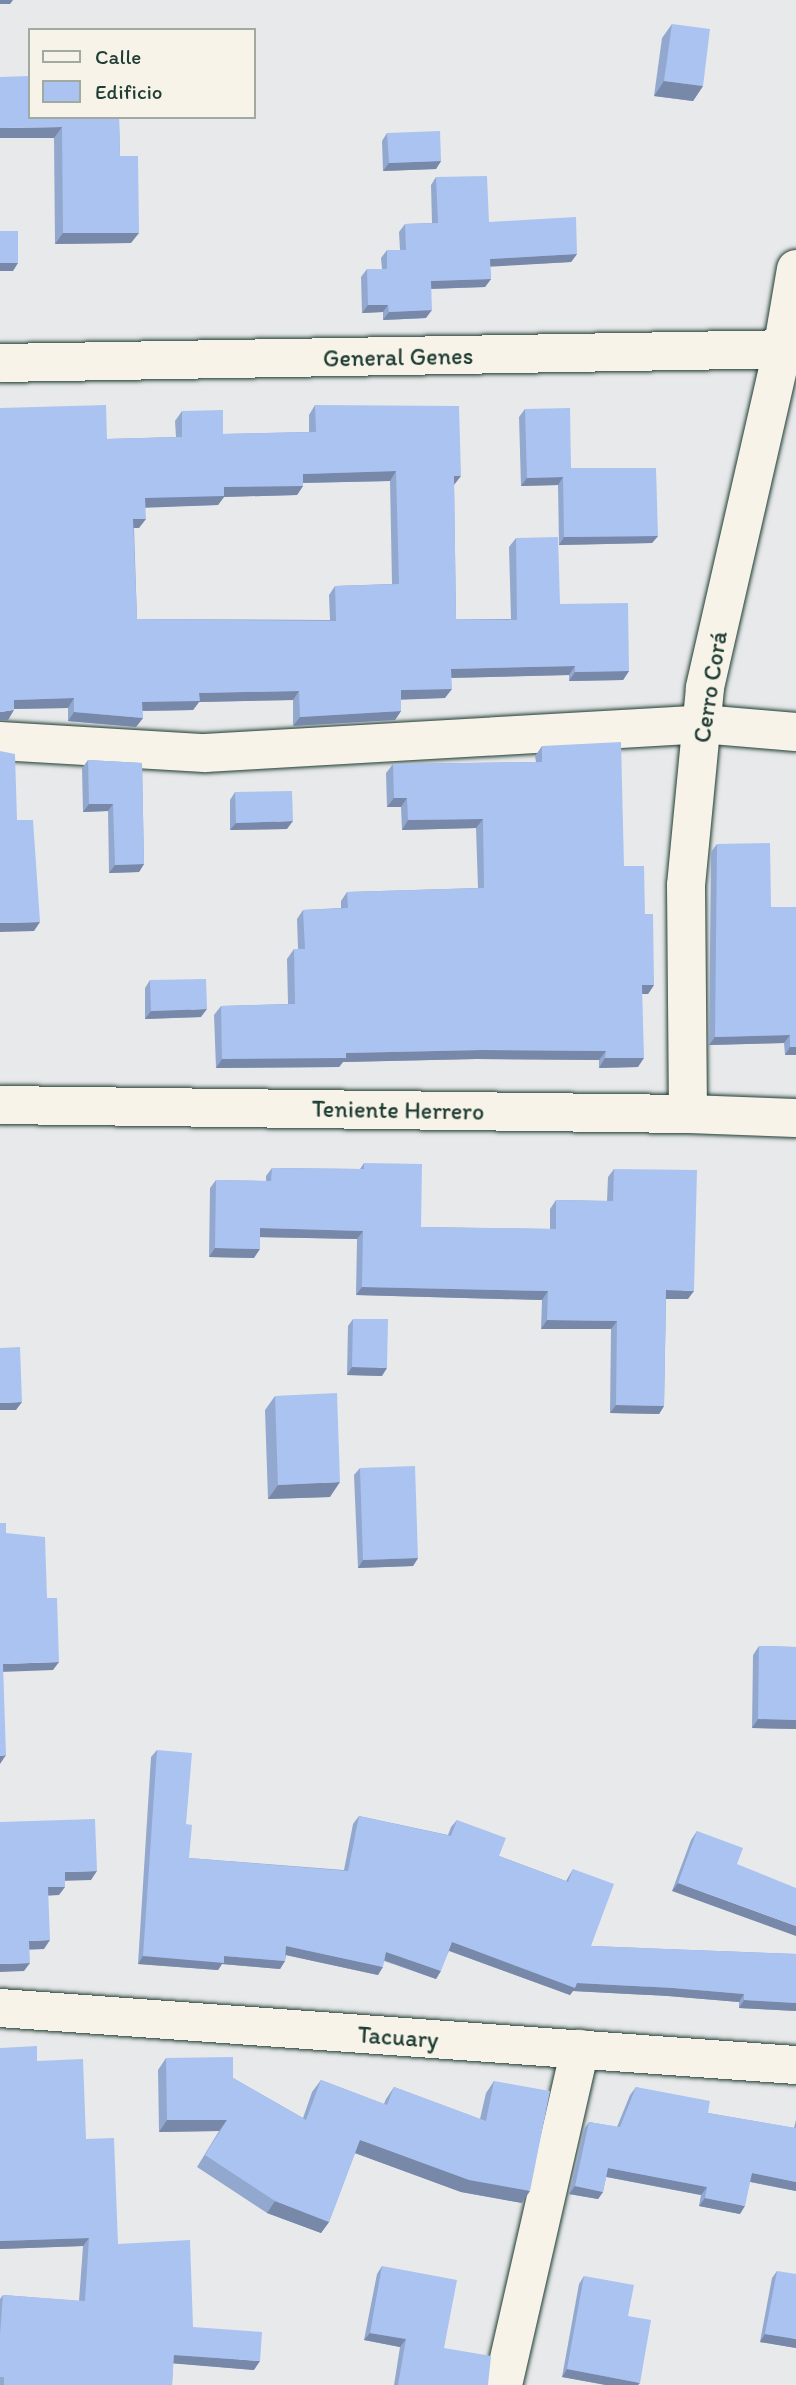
<!DOCTYPE html>
<meta charset="utf-8">
<style>
body{margin:0}
#map{position:relative;width:796px;height:2385px;overflow:hidden;background:#e8e9ea;font-family:Itim,sans-serif}
div>[style]{position:absolute}
[style*='--x']{left:calc(var(--x)*1px);top:calc(var(--y)*1px);width:calc(var(--w)*1px);rotate:calc(var(--a)*1deg)}
.roads{filter:drop-shadow(0 0 2px #1f3d34) drop-shadow(0 0 2px #1f3d34)}
.street>*{height:38px;margin:-19px;padding:0 19px;transform-origin:19px;border-radius:19px;background:#f7f3e8}
.secondary>*{height:38px;margin:-19px;padding:0 19px;transform-origin:19px;border-radius:19px;background:#f7f3e8}
.wall>*{inset:0;background:#93a8cf}
.shaded-wall>*{inset:0;background:#7888a9}
.building>*{inset:0;background:#abc3f1}
span{translate:-50% -50%;white-space:nowrap;text-align:center;line-height:1.15;-webkit-text-stroke:5px #f7f3e8;paint-order:stroke}
.street-label{font-size:24px;color:#1f3d34}
.legend{position:absolute;left:28px;top:28px;width:228px;height:91px;box-sizing:border-box;background:#f7f3e8;border:2px solid #a1aaa0;margin:0;padding:9px 12px;list-style:none;font-size:21px;color:#1f3d34}
.legend li{display:flex;align-items:center;gap:14px;height:35px}
.legend b{width:35px;border:2px solid #a1aaa0}
</style>
<div id="map">
<div class="roads">
<div class="street">
<i style="--x:0;--y:363;--w:796;--a:-1.01"></i>
<i style="--x:0;--y:741;--w:205;--a:3.4"></i>
<i style="--x:205;--y:753;--w:497;--a:-3.3"></i>
<i style="--x:701;--y:724;--w:95;--a:4.8"></i>
<i style="--x:0;--y:1105;--w:688;--a:0.75"></i>
<i style="--x:0;--y:2008;--w:798;--a:4.1"></i>
<i style="--x:503;--y:2385;--w:345;--a:-77.1"></i>
</div>
<div class="secondary">
<i style="--x:796;--y:269;--w:83;--a:99.7"></i>
<i style="--x:782;--y:351;--w:346;--a:102.9"></i>
<i style="--x:705;--y:688;--w:198;--a:95.5"></i>
<i style="--x:686;--y:885;--w:229;--a:89.5"></i>
<i style="--x:688;--y:1114;--w:108;--a:2.1"></i>
</div>
</div>
<div class="wall">
<i style="clip-path:polygon(672px 24px,703px 86px,693px 101px,654px 96px,662px 38px)"></i>
<i style="clip-path:polygon(119px 117px,120px 156px,131px 243px,55px 244px,54px 138px,0 138px)"></i>
<i style="clip-path:polygon(387px 133px,441px 161px,436px 169px,383px 171px,382px 141px)"></i>
<i style="clip-path:polygon(436px 177px,489px 222px,577px 254px,571px 262px,490px 266px,491px 279px,485px 287px,431px 289px,426px 318px,383px 320px,383px 312px,362px 313px,361px 277px,367px 269px,382px 269px,381px 258px,387px 250px,400px 250px,399px 232px,405px 224px,432px 223px,431px 185px)"></i>
<i style="clip-path:polygon(evenodd,315px 405px,454px 485px,456px 619px,511px 619px,509px 547px,516px 538px,560px 604px,629px 671px,623px 680px,569px 681px,569px 675px,451px 678px,445px 698px,401px 699px,401px 711px,395px 720px,293px 726px,293px 700px,199px 702px,193px 710px,142px 711px,143px 718px,136px 727px,68px 721px,68px 708px,14px 709px,8px 720px,107px 439px,176px 437px,175px 421px,182px 411px,223px 434px,309px 432px,309px 415px,315px 405px,390px 481px,392px 584px,335px 586px,329px 595px,330px 620px,137px 619px,134px 528px,139px 528px,145px 507px,218px 505px,224px 497px,297px 495px,303px 486px,303px 483px,390px 481px)"></i>
<i style="clip-path:polygon(525px 409px,571px 468px,658px 536px,652px 543px,559px 545px,558px 485px,521px 486px,519px 417px)"></i>
<i style="clip-path:polygon(542px 746px,624px 866px,645px 914px,654px 985px,648px 994px,642px 994px,638px 1067px,599px 1068px,599px 1060px,476px 1059px,343px 1062px,339px 1067px,216px 1068px,214px 1015px,221px 1006px,288px 1004px,287px 959px,294px 949px,298px 949px,297px 919px,303px 910px,341px 908px,341px 901px,347px 892px,478px 888px,476px 828px,402px 830px,401px 807px,387px 807px,386px 773px,393px 764px,536px 762px,535px 756px)"></i>
<i style="clip-path:polygon(88px 760px,142px 763px,144px 864px,139px 872px,109px 873px,108px 811px,83px 812px,82px 768px)"></i>
<i style="clip-path:polygon(235px 792px,287px 829px,230px 830px,230px 800px)"></i>
<i style="clip-path:polygon(717px 844px,771px 907px,796px 1055px,785px 1055px,784px 1043px,709px 1045px,711px 852px)"></i>
<i style="clip-path:polygon(150px 980px,201px 1017px,145px 1019px,145px 988px)"></i>
<i style="clip-path:polygon(364px 1163px,421px 1227px,550px 1229px,550px 1209px,556px 1200px,607px 1201px,608px 1177px,614px 1169px,688px 1299px,666px 1299px,664px 1406px,659px 1414px,610px 1413px,611px 1329px,541px 1329px,542px 1300px,356px 1295px,357px 1239px,260px 1237px,254px 1258px,209px 1257px,210px 1188px,216px 1180px,266px 1181px,266px 1176px,272px 1168px,360px 1169px)"></i>
<i style="clip-path:polygon(353px 1319px,382px 1376px,347px 1375px,348px 1326px)"></i>
<i style="clip-path:polygon(275px 1396px,330px 1497px,268px 1499px,265px 1410px)"></i>
<i style="clip-path:polygon(360px 1468px,418px 1558px,413px 1566px,358px 1568px,354px 1475px)"></i>
<i style="clip-path:polygon(759px 1646px,796px 1647px,796px 1729px,752px 1728px,753px 1655px)"></i>
<i style="clip-path:polygon(157px 1750px,186px 1824px,189px 1858px,344px 1870px,353px 1824px,359px 1816px,448px 1835px,451px 1827px,457px 1820px,499px 1856px,566px 1881px,573px 1869px,591px 1946px,796px 1954px,796px 2011px,739px 2008px,739px 2002px,668px 1996px,573px 1991px,570px 1995px,449px 1951px,436px 1979px,384px 1961px,378px 1975px,286px 1955px,285px 1961px,280px 1969px,222px 1964px,218px 1970px,138px 1964px,151px 1757px)"></i>
<i style="clip-path:polygon(697px 1831px,737px 1864px,672px 1891px,691px 1840px)"></i>
<i style="clip-path:polygon(0 2048px,37px 2061px,86px 2139px,118px 2244px,193px 2327px,254px 2370px,173px 2363px,172px 2385px,0 2385px,0 2299px,3px 2295px,79px 2301px,83px 2246px,0 2249px)"></i>
<i style="clip-path:polygon(166px 2058px,233px 2078px,303px 2118px,312px 2092px,321px 2080px,384px 2104px,386px 2099px,394px 2087px,480px 2119px,486px 2093px,494px 2081px,522px 2203px,461px 2192px,355px 2153px,329px 2222px,321px 2233px,267px 2213px,197px 2167px,219px 2131px,159px 2132px,158px 2070px)"></i>
<i style="clip-path:polygon(636px 2087px,708px 2113px,794px 2128px,796px 2120px,796px 2191px,750px 2182px,740px 2214px,699px 2206px,701px 2195px,606px 2177px,603px 2192px,598px 2199px,569px 2194px,584px 2129px,589px 2122px,617px 2127px,630px 2095px)"></i>
<i style="clip-path:polygon(382px 2266px,444px 2348px,488px 2385px,394px 2385px,400px 2347px,364px 2340px,377px 2274px)"></i>
<i style="clip-path:polygon(777px 2271px,796px 2348px,760px 2342px,772px 2278px)"></i>
<i style="clip-path:polygon(584px 2276px,628px 2316px,638px 2385px,606px 2385px,562px 2377px,579px 2284px)"></i>
</div>
<div class="shaded-wall">
<i style="clip-path:polygon(0 0,13px 0,10px 4px,0 4px)"></i>
<i style="clip-path:polygon(664px 81px,703px 86px,693px 101px,654px 96px)"></i>
<i style="clip-path:polygon(62px 127px,54px 138px,0 138px,0 128px)"></i>
<i style="clip-path:polygon(441px 161px,436px 169px,383px 171px,389px 163px)"></i>
<i style="clip-path:polygon(63px 233px,139px 233px,131px 243px,55px 244px)"></i>
<i style="clip-path:polygon(577px 254px,571px 262px,485px 267px,490px 259px)"></i>
<i style="clip-path:polygon(0 263px,18px 263px,13px 271px,0 271px)"></i>
<i style="clip-path:polygon(491px 279px,485px 287px,425px 289px,431px 281px)"></i>
<i style="clip-path:polygon(368px 305px,388px 305px,383px 312px,362px 313px)"></i>
<i style="clip-path:polygon(432px 310px,426px 318px,383px 320px,389px 312px)"></i>
<i style="clip-path:polygon(396px 471px,390px 481px,297px 483px,303px 474px)"></i>
<i style="clip-path:polygon(454px 476px,461px 476px,454px 485px)"></i>
<i style="clip-path:polygon(563px 477px,558px 485px,521px 486px,527px 478px)"></i>
<i style="clip-path:polygon(303px 486px,297px 495px,224px 497px,218px 505px,139px 508px,145px 498px,224px 487px)"></i>
<i style="clip-path:polygon(133px 519px,146px 519px,139px 528px,127px 528px)"></i>
<i style="clip-path:polygon(658px 536px,652px 543px,559px 545px,564px 537px)"></i>
<i style="clip-path:polygon(575px 666px,569px 675px,445px 678px,451px 669px)"></i>
<i style="clip-path:polygon(629px 671px,623px 680px,569px 681px,575px 672px)"></i>
<i style="clip-path:polygon(452px 689px,445px 698px,394px 700px,401px 690px)"></i>
<i style="clip-path:polygon(299px 691px,293px 700px,199px 702px,193px 710px,136px 711px,142px 702px,199px 693px)"></i>
<i style="clip-path:polygon(74px 698px,68px 708px,8px 709px,14px 700px)"></i>
<i style="clip-path:polygon(14px 710px,8px 720px,0 721px,0 712px)"></i>
<i style="clip-path:polygon(401px 711px,395px 720px,293px 726px,300px 717px)"></i>
<i style="clip-path:polygon(74px 712px,143px 718px,136px 727px,68px 721px)"></i>
<i style="clip-path:polygon(394px 798px,407px 798px,401px 807px,387px 807px)"></i>
<i style="clip-path:polygon(89px 804px,113px 804px,108px 811px,83px 812px)"></i>
<i style="clip-path:polygon(483px 819px,476px 828px,402px 830px,408px 820px)"></i>
<i style="clip-path:polygon(293px 821px,287px 829px,230px 830px,236px 823px)"></i>
<i style="clip-path:polygon(144px 864px,139px 872px,109px 873px,115px 865px)"></i>
<i style="clip-path:polygon(40px 922px,34px 931px,0 932px,0 923px)"></i>
<i style="clip-path:polygon(642px 985px,654px 985px,648px 994px,636px 994px)"></i>
<i style="clip-path:polygon(207px 1009px,201px 1017px,145px 1019px,151px 1011px)"></i>
<i style="clip-path:polygon(790px 1035px,784px 1043px,709px 1045px,715px 1037px)"></i>
<i style="clip-path:polygon(790px 1047px,796px 1047px,796px 1055px,785px 1055px)"></i>
<i style="clip-path:polygon(482px 1050px,606px 1051px,599px 1060px,476px 1059px,343px 1062px,339px 1067px,216px 1068px,222px 1059px,346px 1053px)"></i>
<i style="clip-path:polygon(605px 1058px,644px 1058px,638px 1067px,599px 1068px)"></i>
<i style="clip-path:polygon(260px 1228px,363px 1231px,357px 1239px,254px 1237px)"></i>
<i style="clip-path:polygon(215px 1248px,260px 1249px,254px 1258px,209px 1257px)"></i>
<i style="clip-path:polygon(362px 1287px,548px 1291px,542px 1300px,356px 1295px)"></i>
<i style="clip-path:polygon(666px 1290px,694px 1291px,688px 1299px,660px 1299px)"></i>
<i style="clip-path:polygon(547px 1320px,617px 1321px,611px 1329px,541px 1329px)"></i>
<i style="clip-path:polygon(352px 1367px,387px 1368px,382px 1376px,347px 1375px)"></i>
<i style="clip-path:polygon(22px 1402px,16px 1410px,0 1410px,0 1403px)"></i>
<i style="clip-path:polygon(616px 1405px,664px 1406px,659px 1414px,610px 1413px)"></i>
<i style="clip-path:polygon(340px 1482px,330px 1497px,268px 1499px,278px 1485px)"></i>
<i style="clip-path:polygon(418px 1558px,413px 1566px,358px 1568px,363px 1560px)"></i>
<i style="clip-path:polygon(59px 1662px,53px 1670px,0 1672px,3px 1664px)"></i>
<i style="clip-path:polygon(758px 1719px,796px 1720px,796px 1729px,752px 1728px)"></i>
<i style="clip-path:polygon(6px 1755px,0 1764px,0 1756px)"></i>
<i style="clip-path:polygon(97px 1871px,91px 1880px,59px 1881px,65px 1872px)"></i>
<i style="clip-path:polygon(678px 1883px,796px 1926px,796px 1936px,672px 1891px)"></i>
<i style="clip-path:polygon(48px 1887px,65px 1887px,59px 1895px,42px 1896px)"></i>
<i style="clip-path:polygon(50px 1940px,44px 1949px,23px 1950px,29px 1941px)"></i>
<i style="clip-path:polygon(452px 1942px,577px 1983px,673px 1988px,744px 1994px,739px 2002px,668px 1996px,573px 1991px,570px 1995px,447px 1950px)"></i>
<i style="clip-path:polygon(286px 1946px,383px 1967px,378px 1975px,281px 1954px)"></i>
<i style="clip-path:polygon(386px 1952px,441px 1971px,436px 1979px,381px 1959px)"></i>
<i style="clip-path:polygon(143px 1956px,224px 1956px,285px 1961px,280px 1969px,222px 1964px,218px 1970px,138px 1964px)"></i>
<i style="clip-path:polygon(30px 1963px,24px 1971px,0 1972px,0 1964px)"></i>
<i style="clip-path:polygon(744px 2000px,796px 2003px,796px 2011px,739px 2008px)"></i>
<i style="clip-path:polygon(167px 2120px,227px 2120px,219px 2131px,159px 2132px)"></i>
<i style="clip-path:polygon(360px 2140px,530px 2191px,522px 2203px,461px 2192px,352px 2152px)"></i>
<i style="clip-path:polygon(608px 2168px,707px 2187px,701px 2195px,602px 2176px)"></i>
<i style="clip-path:polygon(752px 2173px,796px 2182px,796px 2191px,746px 2181px)"></i>
<i style="clip-path:polygon(575px 2186px,603px 2192px,598px 2199px,569px 2194px)"></i>
<i style="clip-path:polygon(705px 2198px,745px 2206px,740px 2214px,699px 2206px)"></i>
<i style="clip-path:polygon(275px 2201px,329px 2222px,321px 2233px,267px 2213px)"></i>
<i style="clip-path:polygon(89px 2238px,83px 2246px,0 2249px,0 2241px)"></i>
<i style="clip-path:polygon(370px 2333px,406px 2339px,400px 2347px,364px 2340px)"></i>
<i style="clip-path:polygon(765px 2334px,796px 2339px,796px 2348px,760px 2342px)"></i>
<i style="clip-path:polygon(174px 2355px,260px 2361px,254px 2370px,168px 2363px)"></i>
<i style="clip-path:polygon(567px 2369px,640px 2383px,638px 2385px,606px 2385px,562px 2377px)"></i>
</div>
<div class="building">
<i style="clip-path:polygon(672px 24px,710px 29px,703px 86px,664px 81px)"></i>
<i style="clip-path:polygon(30px 76px,30px 117px,119px 117px,120px 156px,138px 156px,139px 233px,63px 233px,62px 127px,0 128px,0 77px)"></i>
<i style="clip-path:polygon(440px 131px,441px 161px,389px 163px,387px 133px)"></i>
<i style="clip-path:polygon(487px 176px,489px 222px,576px 217px,577px 254px,490px 259px,491px 279px,431px 281px,432px 310px,389px 312px,388px 305px,368px 305px,367px 269px,387px 269px,387px 250px,406px 250px,405px 224px,438px 223px,436px 177px)"></i>
<i style="clip-path:polygon(0 231px,18px 231px,18px 263px,0 263px)"></i>
<i style="clip-path:polygon(evenodd,106px 405px,107px 439px,182px 437px,182px 411px,223px 410px,223px 434px,316px 432px,315px 405px,459px 406px,461px 476px,454px 476px,456px 619px,517px 620px,516px 538px,558px 537px,560px 604px,628px 603px,629px 671px,575px 672px,575px 666px,451px 669px,452px 689px,401px 690px,401px 711px,300px 717px,299px 691px,199px 693px,200px 701px,142px 702px,143px 718px,74px 712px,74px 698px,14px 700px,14px 710px,0 712px,0 408px,106px 405px,396px 471px,399px 584px,335px 586px,336px 621px,137px 619px,133px 519px,146px 519px,145px 498px,224px 496px,224px 487px,303px 486px,303px 474px,396px 471px)"></i>
<i style="clip-path:polygon(570px 408px,571px 468px,656px 468px,658px 536px,564px 537px,563px 477px,527px 478px,525px 409px)"></i>
<i style="clip-path:polygon(621px 742px,624px 866px,644px 866px,645px 914px,653px 914px,654px 985px,642px 985px,644px 1058px,605px 1058px,606px 1051px,482px 1050px,346px 1053px,346px 1058px,222px 1059px,221px 1006px,295px 1004px,294px 949px,305px 949px,303px 910px,348px 908px,347px 892px,484px 888px,483px 819px,408px 820px,407px 798px,394px 798px,393px 764px,542px 762px,542px 746px)"></i>
<i style="clip-path:polygon(0 751px,15px 754px,17px 820px,33px 820px,40px 922px,0 923px)"></i>
<i style="clip-path:polygon(88px 760px,142px 763px,144px 864px,115px 865px,113px 804px,89px 804px)"></i>
<i style="clip-path:polygon(292px 791px,293px 821px,236px 823px,235px 792px)"></i>
<i style="clip-path:polygon(770px 843px,771px 907px,796px 907px,796px 1047px,790px 1047px,790px 1035px,715px 1037px,717px 844px)"></i>
<i style="clip-path:polygon(206px 979px,207px 1009px,151px 1011px,150px 980px)"></i>
<i style="clip-path:polygon(364px 1163px,422px 1164px,421px 1227px,556px 1229px,556px 1200px,613px 1201px,614px 1169px,697px 1170px,694px 1291px,666px 1290px,664px 1406px,616px 1405px,617px 1321px,547px 1320px,548px 1291px,362px 1287px,363px 1231px,260px 1228px,260px 1249px,215px 1248px,216px 1180px,271px 1181px,272px 1168px,364px 1169px)"></i>
<i style="clip-path:polygon(353px 1319px,388px 1319px,387px 1368px,352px 1367px)"></i>
<i style="clip-path:polygon(20px 1347px,22px 1402px,0 1403px,0 1421px,0 1348px)"></i>
<i style="clip-path:polygon(337px 1393px,340px 1482px,278px 1485px,275px 1396px)"></i>
<i style="clip-path:polygon(415px 1466px,418px 1558px,363px 1560px,360px 1468px)"></i>
<i style="clip-path:polygon(0 1523px,6px 1523px,6px 1533px,45px 1537px,47px 1598px,57px 1598px,59px 1662px,3px 1664px,6px 1755px,0 1756px)"></i>
<i style="clip-path:polygon(759px 1646px,796px 1647px,796px 1720px,758px 1719px)"></i>
<i style="clip-path:polygon(157px 1750px,192px 1753px,186px 1824px,192px 1825px,189px 1858px,348px 1871px,359px 1816px,451px 1836px,457px 1820px,506px 1838px,499px 1856px,568px 1882px,573px 1869px,614px 1884px,591px 1946px,796px 1954px,796px 2003px,744px 2000px,744px 1994px,673px 1988px,577px 1983px,575px 1988px,452px 1942px,441px 1971px,386px 1952px,383px 1967px,286px 1946px,285px 1961px,224px 1956px,224px 1963px,143px 1956px)"></i>
<i style="clip-path:polygon(95px 1819px,97px 1871px,65px 1872px,65px 1887px,48px 1887px,50px 1940px,29px 1941px,30px 1963px,0 1964px,0 1822px)"></i>
<i style="clip-path:polygon(697px 1831px,743px 1848px,737px 1864px,796px 1888px,796px 1926px,678px 1883px)"></i>
<i style="clip-path:polygon(37px 2046px,37px 2061px,83px 2059px,86px 2139px,114px 2138px,118px 2244px,190px 2240px,193px 2327px,262px 2332px,260px 2361px,174px 2355px,172px 2385px,4px 2385px,4px 2377px,0 2377px,0 2335px,3px 2295px,85px 2301px,89px 2238px,0 2241px,0 2048px)"></i>
<i style="clip-path:polygon(233px 2057px,233px 2078px,306px 2120px,321px 2080px,387px 2105px,394px 2087px,486px 2121px,494px 2081px,550px 2091px,530px 2191px,469px 2180px,360px 2140px,329px 2222px,275px 2201px,205px 2155px,227px 2120px,167px 2120px,166px 2058px)"></i>
<i style="clip-path:polygon(636px 2087px,710px 2101px,708px 2113px,796px 2128px,796px 2182px,752px 2173px,745px 2206px,705px 2198px,707px 2187px,608px 2168px,603px 2192px,575px 2186px,589px 2122px,620px 2127px)"></i>
<i style="clip-path:polygon(382px 2266px,457px 2280px,444px 2348px,491px 2356px,488px 2385px,398px 2385px,406px 2339px,370px 2333px)"></i>
<i style="clip-path:polygon(777px 2271px,796px 2274px,796px 2339px,765px 2334px)"></i>
<i style="clip-path:polygon(584px 2276px,634px 2285px,628px 2316px,651px 2320px,640px 2383px,567px 2369px)"></i>
</div>
<div class="street-label">
<span style="left:398px;top:357px;rotate:-1deg">General Genes</span>
<span style="left:710px;top:687px;rotate:-81deg">Cerro Corá</span>
<span style="left:398px;top:1110px;rotate:1deg">Teniente Herrero</span>
<span style="left:398px;top:2037px;rotate:4deg">Tacuary</span>
</div>
<ul class="legend">
<li><b style="height:9px;background:#f7f3e8"></b>Calle</li>
<li><b style="height:19px;background:#abc3f1"></b>Edificio</li>
</ul>
</div>
